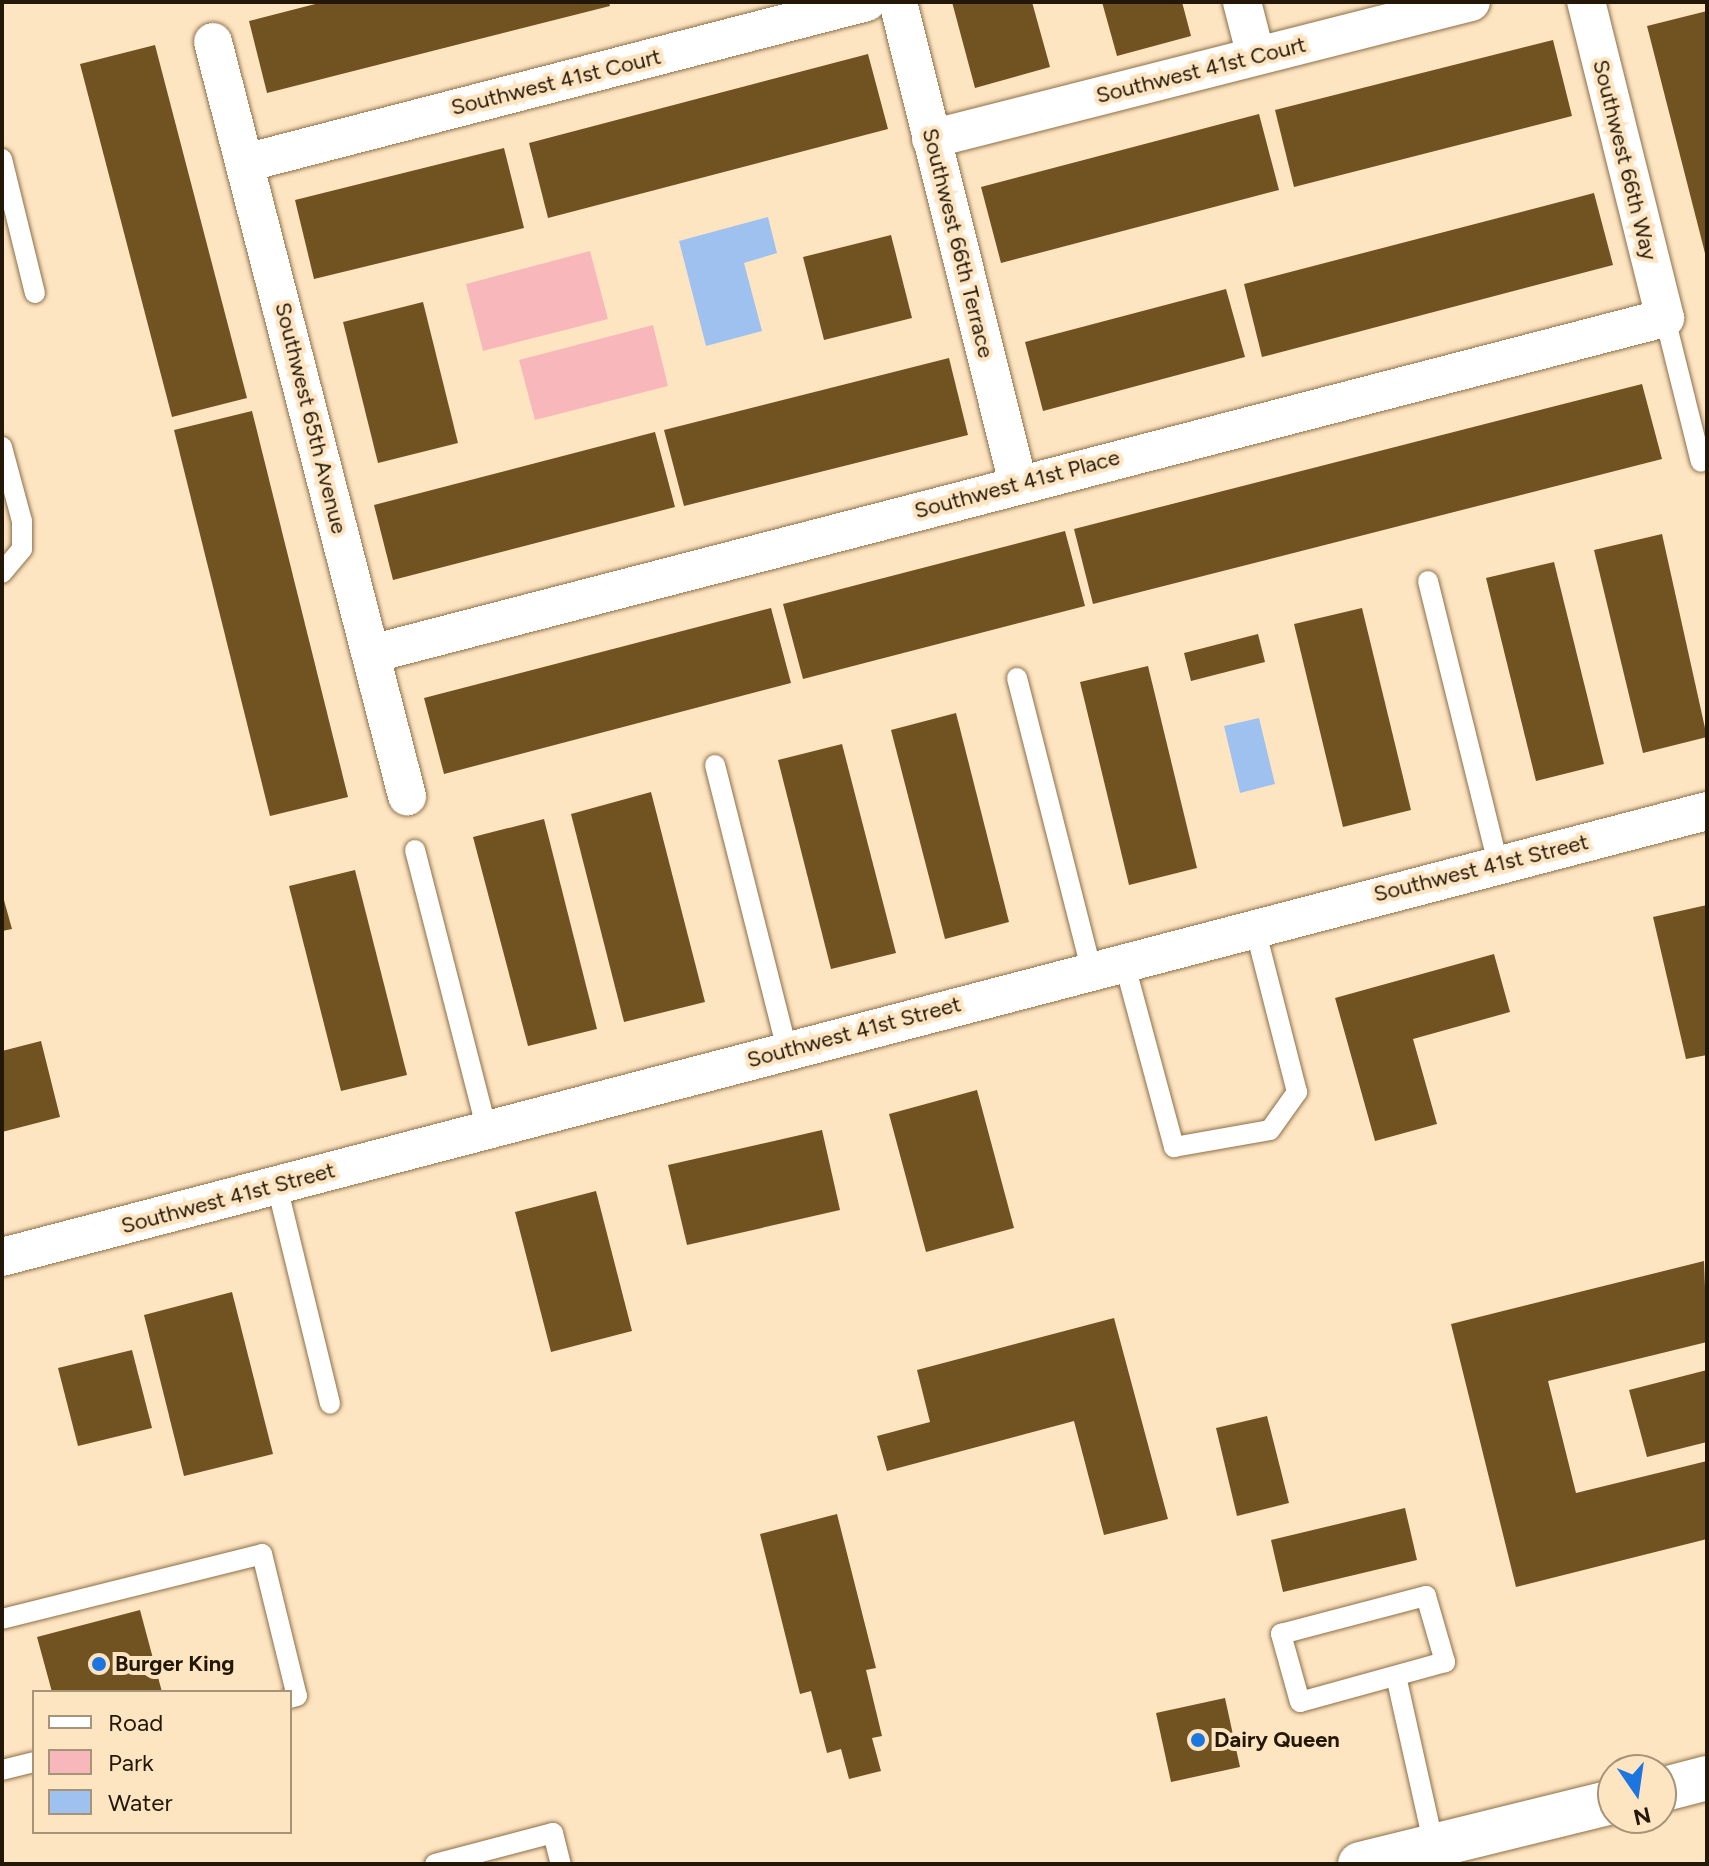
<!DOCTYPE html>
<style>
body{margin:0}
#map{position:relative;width:1709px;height:1866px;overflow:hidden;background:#fee5c2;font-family:Figtree,sans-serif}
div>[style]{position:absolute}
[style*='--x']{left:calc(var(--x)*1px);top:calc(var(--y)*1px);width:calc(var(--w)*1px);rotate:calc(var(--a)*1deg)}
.green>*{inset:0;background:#f8b7ba}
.water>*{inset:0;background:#9fc1f0}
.building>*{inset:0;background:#715221}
.roads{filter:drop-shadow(0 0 2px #8c7048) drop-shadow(0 0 2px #8c7048)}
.lane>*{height:20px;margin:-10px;padding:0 10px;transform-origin:10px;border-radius:10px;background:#fff}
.street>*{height:38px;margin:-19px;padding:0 19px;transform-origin:19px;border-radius:19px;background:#fff}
.secondary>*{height:44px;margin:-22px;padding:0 22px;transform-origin:22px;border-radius:22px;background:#fff}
.dots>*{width:22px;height:22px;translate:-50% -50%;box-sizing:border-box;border:4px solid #fee5c2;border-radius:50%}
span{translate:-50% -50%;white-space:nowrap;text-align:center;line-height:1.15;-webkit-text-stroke:8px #fee5c2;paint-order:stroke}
.street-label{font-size:22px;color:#231808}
.poi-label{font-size:22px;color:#231808;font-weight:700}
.left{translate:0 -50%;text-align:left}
.frame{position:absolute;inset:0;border:4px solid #231808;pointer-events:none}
.legend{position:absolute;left:32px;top:1690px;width:260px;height:144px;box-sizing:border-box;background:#fee5c2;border:2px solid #a69378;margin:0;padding:10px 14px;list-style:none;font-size:24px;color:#231808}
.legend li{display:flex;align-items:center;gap:16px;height:40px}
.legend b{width:40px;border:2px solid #a69378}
.north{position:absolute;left:1597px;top:1754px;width:80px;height:80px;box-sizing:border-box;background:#fee5c2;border:2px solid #a69378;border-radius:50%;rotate:167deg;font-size:22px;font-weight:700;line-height:32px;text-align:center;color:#231808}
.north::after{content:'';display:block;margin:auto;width:28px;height:36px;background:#1d76e0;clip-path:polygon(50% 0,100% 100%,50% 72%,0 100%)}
</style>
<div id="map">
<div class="green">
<i style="clip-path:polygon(590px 251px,608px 319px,483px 351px,466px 284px)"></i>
<i style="clip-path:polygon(653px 325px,668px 386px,535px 420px,519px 360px)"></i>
</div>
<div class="water">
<i style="clip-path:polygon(768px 217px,777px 253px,744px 263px,762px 331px,706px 346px,679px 241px)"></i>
<i style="clip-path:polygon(1259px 718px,1275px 784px,1240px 793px,1224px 726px)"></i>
</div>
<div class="building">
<i style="clip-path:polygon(323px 2px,609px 2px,610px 6px,267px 93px,249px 21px)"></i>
<i style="clip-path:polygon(952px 2px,1032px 2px,1050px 67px,975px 88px)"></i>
<i style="clip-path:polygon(1102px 2px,1182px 2px,1191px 36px,1117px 56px)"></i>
<i style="clip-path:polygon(1707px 11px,1707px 257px,1706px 257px,1647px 26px)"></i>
<i style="clip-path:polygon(1553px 40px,1572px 116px,1294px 187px,1275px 110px)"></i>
<i style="clip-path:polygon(155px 45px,247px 398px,172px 417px,80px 64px)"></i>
<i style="clip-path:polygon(868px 54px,888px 129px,548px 218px,529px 143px)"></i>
<i style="clip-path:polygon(1259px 114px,1279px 190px,1001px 263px,981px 187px)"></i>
<i style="clip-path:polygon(504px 148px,524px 228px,314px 279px,295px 200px)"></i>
<i style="clip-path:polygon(1594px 193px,1613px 265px,1262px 357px,1244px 284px)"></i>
<i style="clip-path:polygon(891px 235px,912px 318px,824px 340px,803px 257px)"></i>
<i style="clip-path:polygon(1226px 289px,1245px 357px,1043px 411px,1025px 342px)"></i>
<i style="clip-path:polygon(423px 302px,458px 443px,378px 463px,343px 322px)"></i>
<i style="clip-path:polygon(949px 358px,968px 435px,684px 506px,664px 430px)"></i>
<i style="clip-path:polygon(1642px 384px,1662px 459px,1093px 604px,1074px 529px)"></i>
<i style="clip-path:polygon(252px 411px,348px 797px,270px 816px,174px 430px)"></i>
<i style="clip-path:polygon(655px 432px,675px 507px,393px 580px,374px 505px)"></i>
<i style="clip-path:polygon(1065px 531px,1085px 606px,803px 679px,783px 604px)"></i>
<i style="clip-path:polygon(1662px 534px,1707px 737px,1643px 753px,1594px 550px)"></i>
<i style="clip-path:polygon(1554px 562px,1604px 764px,1536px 781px,1486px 578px)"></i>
<i style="clip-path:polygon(771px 608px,791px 683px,444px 774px,424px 698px)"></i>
<i style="clip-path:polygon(1362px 608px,1411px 810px,1343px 827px,1294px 624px)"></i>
<i style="clip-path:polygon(1258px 634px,1265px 662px,1191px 681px,1184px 653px)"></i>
<i style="clip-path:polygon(1148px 666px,1197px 868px,1129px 885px,1080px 682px)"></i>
<i style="clip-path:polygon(956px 713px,1009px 922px,945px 939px,891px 730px)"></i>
<i style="clip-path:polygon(842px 744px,896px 953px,831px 969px,778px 760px)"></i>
<i style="clip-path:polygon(651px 792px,705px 1002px,624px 1022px,571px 814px)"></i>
<i style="clip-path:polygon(544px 819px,597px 1029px,528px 1046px,473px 837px)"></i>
<i style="clip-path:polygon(355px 870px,407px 1075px,341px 1091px,289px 886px)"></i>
<i style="clip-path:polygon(2px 893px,12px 929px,2px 931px)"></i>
<i style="clip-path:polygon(1707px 905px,1707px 1055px,1686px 1059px,1653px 917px)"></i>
<i style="clip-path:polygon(1494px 954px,1510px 1012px,1413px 1039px,1437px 1124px,1375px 1141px,1335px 998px)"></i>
<i style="clip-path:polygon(41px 1041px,60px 1117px,2px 1132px,2px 1051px)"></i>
<i style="clip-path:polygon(977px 1090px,1014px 1228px,926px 1252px,889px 1114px)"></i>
<i style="clip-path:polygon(822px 1130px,840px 1210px,687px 1245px,668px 1165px)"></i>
<i style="clip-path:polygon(596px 1191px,632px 1331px,551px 1352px,515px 1212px)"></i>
<i style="clip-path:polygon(1704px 1261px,1707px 1342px,1548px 1381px,1576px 1493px,1707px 1461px,1707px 1539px,1516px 1587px,1451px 1324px)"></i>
<i style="clip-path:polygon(232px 1292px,273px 1454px,184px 1476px,144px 1315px)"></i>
<i style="clip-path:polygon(1114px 1318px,1168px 1519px,1104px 1535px,1074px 1421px,887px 1471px,877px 1436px,930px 1422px,917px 1370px)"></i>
<i style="clip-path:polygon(132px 1350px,152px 1428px,78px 1446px,58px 1368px)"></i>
<i style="clip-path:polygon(1707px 1370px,1707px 1442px,1647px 1457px,1629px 1390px)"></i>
<i style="clip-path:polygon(1267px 1416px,1289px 1503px,1237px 1516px,1216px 1428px)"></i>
<i style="clip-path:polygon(1405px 1508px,1417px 1560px,1283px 1592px,1271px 1540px)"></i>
<i style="clip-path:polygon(837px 1514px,876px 1668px,866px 1670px,882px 1736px,872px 1738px,881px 1771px,849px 1779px,841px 1749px,827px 1753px,811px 1691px,800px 1694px,760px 1534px)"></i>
<i style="clip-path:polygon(140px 1610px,162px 1692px,52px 1692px,37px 1637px)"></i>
<i style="clip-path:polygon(1225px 1698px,1240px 1767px,1171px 1782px,1156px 1713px)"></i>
</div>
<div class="roads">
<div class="lane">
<i style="--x:2;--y:159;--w:138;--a:76.2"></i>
<i style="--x:1665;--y:318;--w:148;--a:76"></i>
<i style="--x:2;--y:447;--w:77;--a:74.9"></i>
<i style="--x:22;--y:521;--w:28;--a:90"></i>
<i style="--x:22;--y:549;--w:31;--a:130"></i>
<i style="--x:1428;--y:581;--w:291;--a:76.1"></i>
<i style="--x:1017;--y:678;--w:299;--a:75.7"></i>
<i style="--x:715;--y:765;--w:294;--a:75.8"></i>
<i style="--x:415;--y:850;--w:289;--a:75.6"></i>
<i style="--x:1123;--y:958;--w:196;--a:74.9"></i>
<i style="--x:1174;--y:1147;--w:97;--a:-10"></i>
<i style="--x:1270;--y:1130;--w:47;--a:-54.6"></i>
<i style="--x:1297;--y:1092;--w:172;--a:-104.4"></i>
<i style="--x:277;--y:1186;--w:224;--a:76.3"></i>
<i style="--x:1426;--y:1596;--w:69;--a:73.9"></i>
<i style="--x:1445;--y:1662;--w:150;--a:164.6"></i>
<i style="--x:1300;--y:1702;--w:71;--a:-105.6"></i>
<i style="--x:1281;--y:1634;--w:150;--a:-14.7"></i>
<i style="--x:2;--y:1619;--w:268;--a:-14"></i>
<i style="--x:262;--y:1554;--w:146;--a:76.2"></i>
<i style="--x:297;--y:1696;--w:7;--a:164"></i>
<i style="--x:1396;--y:1676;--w:179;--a:77.4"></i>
<i style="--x:2;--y:1770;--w:33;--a:-14"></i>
<i style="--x:435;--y:1864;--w:122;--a:-14.7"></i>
<i style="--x:553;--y:1833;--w:32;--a:76"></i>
</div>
<div class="street">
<i style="--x:898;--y:2;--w:497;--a:76"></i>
<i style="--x:1242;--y:2;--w:56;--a:75.5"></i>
<i style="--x:213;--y:42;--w:779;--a:75.57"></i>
<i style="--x:931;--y:139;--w:557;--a:-14.24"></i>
<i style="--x:245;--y:163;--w:642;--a:-14.51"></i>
<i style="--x:371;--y:654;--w:1337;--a:-14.56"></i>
<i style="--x:1665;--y:318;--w:326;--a:-104"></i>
<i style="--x:2;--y:1257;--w:1762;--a:-14.66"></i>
</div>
<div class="secondary">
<i style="--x:1661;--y:1790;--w:48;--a:-14.6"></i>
<i style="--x:1360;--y:1864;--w:260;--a:-13.8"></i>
</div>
</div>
<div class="dots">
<i style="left:99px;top:1664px;background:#1d76e0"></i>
<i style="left:1198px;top:1740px;background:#1d76e0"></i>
</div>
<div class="street-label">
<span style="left:1201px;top:70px;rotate:-14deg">Southwest 41st Court</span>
<span style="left:556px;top:82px;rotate:-14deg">Southwest 41st Court</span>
<span style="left:1625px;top:160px;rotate:76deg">Southwest 66th Way</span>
<span style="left:958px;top:243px;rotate:76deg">Southwest 66th Terrace</span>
<span style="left:311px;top:418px;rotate:76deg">Southwest 65th Avenue</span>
<span style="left:1017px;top:484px;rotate:-15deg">Southwest 41st Place</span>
<span style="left:1481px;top:868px;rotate:-14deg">Southwest 41st Street</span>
<span style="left:854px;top:1032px;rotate:-15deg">Southwest 41st Street</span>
<span style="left:228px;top:1198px;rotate:-15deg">Southwest 41st Street</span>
</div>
<div class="poi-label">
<span class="left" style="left:115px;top:1664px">Burger King</span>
<span class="left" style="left:1214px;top:1740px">Dairy Queen</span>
</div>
<div class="frame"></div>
<ul class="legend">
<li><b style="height:10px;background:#fff"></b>Road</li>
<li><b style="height:22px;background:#f8b7ba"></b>Park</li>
<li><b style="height:22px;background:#9fc1f0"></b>Water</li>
</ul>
<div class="north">N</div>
</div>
